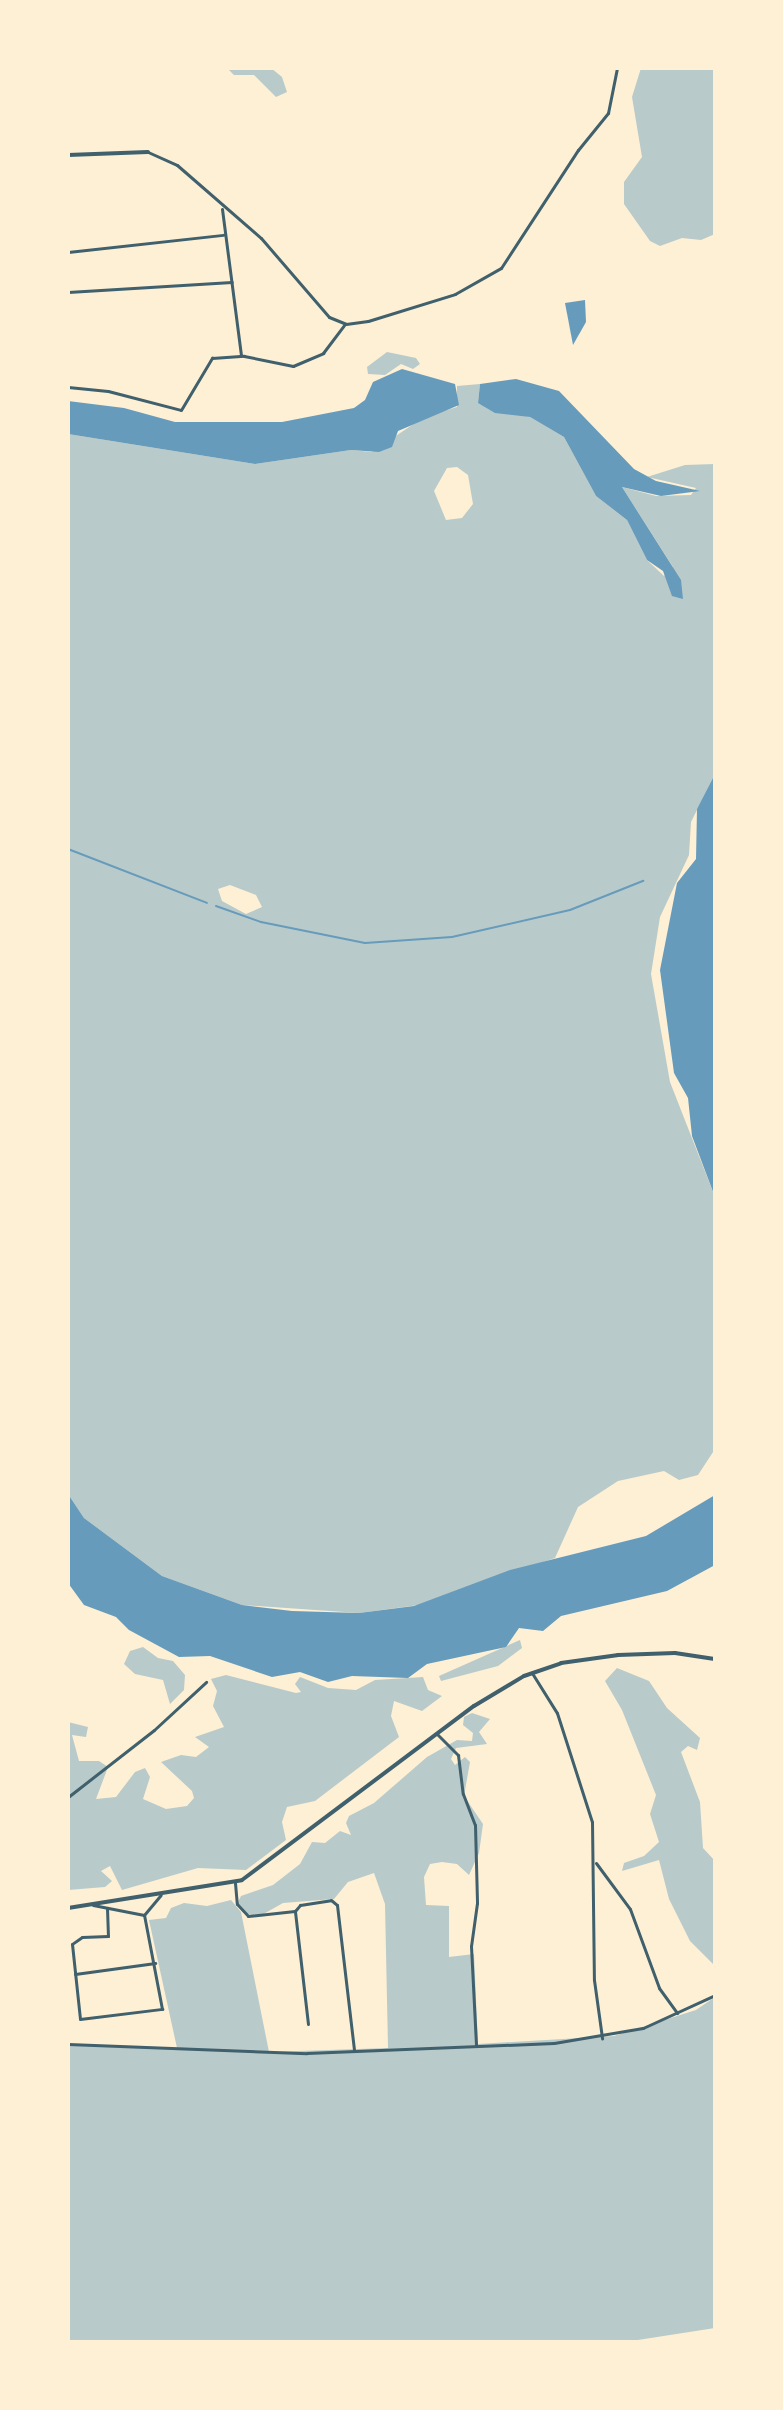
<!DOCTYPE html>
<style>
body{margin:0}
#map{position:relative;width:783px;height:2410px;overflow:hidden;background:#fdf0d5;font-family:Montserrat,sans-serif}
div>[style]{position:absolute}
[style*='--x']{left:calc(var(--x)*1px);top:calc(var(--y)*1px);width:calc(var(--w)*1px);rotate:calc(var(--a)*1deg)}
.green>*{inset:0;background:#b9caca}
.water>*{inset:0;background:#669bbc}
.stream>*{height:2px;margin:-1px;padding:0 1px;transform-origin:1px;border-radius:1px;background:#669bbc}
.minor>*{height:3px;margin:-1.5px;padding:0 1.5px;transform-origin:1.5px;border-radius:1.5px;background:#3f606c}
.tertiary>*{height:4px;margin:-2px;padding:0 2px;transform-origin:2px;border-radius:2px;background:#3f606c}
span{translate:-50% -50%;white-space:nowrap;text-align:center;line-height:1.15;-webkit-text-stroke:6px #fdf0d5;paint-order:stroke}
.frame{position:absolute;inset:0;border:70px solid #fdf0d5;pointer-events:none}
</style>
<div id="map">
<div class="green">
<i style="clip-path:polygon(227px 68px,271px 68px,282px 77px,287px 92px,276px 97px,254px 75px,234px 75px)"></i>
<i style="clip-path:polygon(641px 68px,715px 68px,715px 234px,701px 240px,682px 238px,660px 246px,650px 241px,624px 204px,624px 182px,642px 157px,632px 97px)"></i>
<i style="clip-path:polygon(387px 352px,416px 358px,420px 364px,413px 369px,401px 364px,385px 375px,368px 374px,367px 367px)"></i>
<i style="clip-path:polygon(evenodd,480px 384px,478px 403px,530px 417px,564px 437px,596px 496px,627px 520px,647px 560px,664px 576px,673px 567px,622px 487px,656px 496px,691px 495px,696px 488px,647px 477px,685px 465px,715px 464px,715px 774px,691px 822px,689px 855px,660px 917px,651px 974px,670px 1082px,715px 1197px,715px 1449px,698px 1475px,679px 1480px,664px 1471px,618px 1481px,578px 1507px,555px 1558px,419px 1605px,359px 1613px,242px 1605px,162px 1576px,84px 1518px,68px 1494px,68px 434px,255px 464px,351px 450px,372px 452px,424px 417px,457px 407px,457px 386px,480px 384px,457px 467px,468px 475px,473px 504px,462px 518px,446px 520px,434px 491px,447px 468px,457px 467px,480px 384px,230px 885px,256px 895px,262px 907px,246px 914px,222px 901px,218px 889px,230px 885px)"></i>
<i style="clip-path:polygon(520px 1640px,522px 1648px,498px 1666px,441px 1681px,439px 1676px)"></i>
<i style="clip-path:polygon(143px 1647px,158px 1658px,173px 1661px,185px 1675px,184px 1690px,170px 1704px,163px 1680px,135px 1674px,124px 1664px,130px 1651px)"></i>
<i style="clip-path:polygon(617px 1668px,649px 1681px,667px 1708px,700px 1738px,697px 1750px,688px 1746px,681px 1752px,700px 1802px,703px 1848px,715px 1861px,715px 1966px,690px 1941px,669px 1899px,659px 1860px,622px 1871px,624px 1863px,644px 1856px,659px 1842px,650px 1814px,656px 1795px,622px 1710px,605px 1681px)"></i>
<i style="clip-path:polygon(226px 1675px,296px 1693px,301px 1692px,295px 1684px,300px 1677px,328px 1688px,356px 1690px,375px 1680px,423px 1677px,428px 1690px,442px 1696px,422px 1711px,394px 1701px,391px 1716px,399px 1737px,315px 1801px,287px 1807px,282px 1822px,286px 1840px,246px 1870px,198px 1868px,122px 1890px,110px 1866px,101px 1871px,112px 1881px,105px 1887px,68px 1890px,68px 1722px,88px 1727px,86px 1737px,72px 1735px,79px 1761px,99px 1761px,108px 1767px,96px 1799px,116px 1797px,135px 1772px,145px 1768px,150px 1777px,143px 1799px,166px 1809px,187px 1806px,194px 1798px,192px 1791px,161px 1762px,181px 1755px,196px 1757px,209px 1747px,195px 1737px,224px 1727px,213px 1706px,217px 1691px,211px 1679px)"></i>
<i style="clip-path:polygon(472px 1713px,490px 1719px,479px 1732px,487px 1744px,456px 1748px,451px 1759px,455px 1765px,465px 1757px,470px 1762px,464px 1796px,483px 1824px,479px 1853px,469px 1875px,457px 1864px,442px 1862px,430px 1864px,424px 1877px,426px 1905px,449px 1906px,449px 1957px,474px 1954px,478px 2044px,614px 2036px,696px 2010px,715px 1997px,715px 2328px,625px 2342px,68px 2342px,68px 2044px,177px 2048px,149px 1920px,166px 1918px,171px 1908px,184px 1903px,207px 1906px,231px 1900px,241px 1912px,269px 2052px,388px 2048px,385px 1904px,374px 1873px,348px 1882px,334px 1899px,283px 1903px,260px 1916px,247px 1914px,237px 1904px,241px 1896px,273px 1885px,300px 1864px,312px 1842px,325px 1843px,340px 1831px,351px 1835px,346px 1823px,349px 1816px,374px 1803px,427px 1757px,457px 1740px,472px 1741px,473px 1733px,463px 1725px,464px 1717px)"></i>
</div>
<div class="water">
<i style="clip-path:polygon(585px 300px,586px 322px,573px 345px,565px 303px)"></i>
<i style="clip-path:polygon(402px 369px,455px 384px,459px 405px,398px 431px,392px 447px,379px 452px,351px 450px,255px 464px,68px 434px,68px 401px,124px 408px,175px 422px,282px 422px,354px 408px,365px 400px,373px 382px)"></i>
<i style="clip-path:polygon(516px 379px,559px 391px,634px 469px,656px 481px,700px 491px,661px 496px,622px 487px,681px 580px,683px 599px,672px 596px,663px 571px,647px 560px,627px 520px,596px 496px,564px 437px,530px 417px,495px 413px,478px 403px,480px 384px)"></i>
<i style="clip-path:polygon(715px 774px,714px 988px,715px 1197px,692px 1136px,688px 1098px,674px 1073px,660px 970px,677px 883px,696px 859px,697px 809px)"></i>
<i style="clip-path:polygon(68px 1494px,84px 1518px,162px 1576px,242px 1605px,292px 1611px,359px 1613px,414px 1606px,510px 1570px,646px 1536px,715px 1495px,715px 1565px,667px 1591px,561px 1616px,543px 1631px,519px 1628px,506px 1647px,427px 1664px,408px 1678px,352px 1676px,328px 1682px,300px 1672px,272px 1677px,210px 1656px,179px 1657px,129px 1630px,116px 1617px,84px 1605px,68px 1583px)"></i>
</div>
<div class="stream">
<i style="--x:68;--y:849;--w:149;--a:21.2"></i>
<i style="--x:216;--y:906;--w:48;--a:19.6"></i>
<i style="--x:261;--y:922;--w:106;--a:11.4"></i>
<i style="--x:365;--y:943;--w:87;--a:-3.9"></i>
<i style="--x:452;--y:937;--w:121;--a:-12.9"></i>
<i style="--x:570;--y:910;--w:79;--a:-21.7"></i>
</div>
<div class="minor">
<i style="--x:148;--y:152;--w:32;--a:24"></i>
<i style="--x:177;--y:165;--w:111;--a:41"></i>
<i style="--x:261;--y:238;--w:104;--a:49.3"></i>
<i style="--x:329;--y:317;--w:18;--a:22"></i>
<i style="--x:346;--y:324;--w:22;--a:-8"></i>
<i style="--x:368;--y:321;--w:91;--a:-17.2"></i>
<i style="--x:455;--y:294;--w:53;--a:-29.5"></i>
<i style="--x:501;--y:268;--w:141;--a:-56.9"></i>
<i style="--x:578;--y:150;--w:48;--a:-51"></i>
<i style="--x:608;--y:113;--w:46;--a:-78.7"></i>
<i style="--x:222;--y:209;--w:147;--a:82.6"></i>
<i style="--x:68;--y:252;--w:156;--a:-6.3"></i>
<i style="--x:68;--y:292;--w:164;--a:-3.5"></i>
<i style="--x:68;--y:387;--w:40;--a:5.7"></i>
<i style="--x:108;--y:391;--w:75;--a:14.6"></i>
<i style="--x:181;--y:410;--w:61;--a:-59.2"></i>
<i style="--x:212;--y:358;--w:32;--a:-4"></i>
<i style="--x:244;--y:356;--w:50;--a:11.5"></i>
<i style="--x:293;--y:366;--w:33;--a:-23"></i>
<i style="--x:323;--y:353;--w:35;--a:-53"></i>
<i style="--x:532;--y:1673;--w:47;--a:58"></i>
<i style="--x:557;--y:1713;--w:114;--a:72.2"></i>
<i style="--x:592;--y:1822;--w:158;--a:89.3"></i>
<i style="--x:594;--y:1980;--w:59;--a:82.1"></i>
<i style="--x:437;--y:1734;--w:30;--a:45"></i>
<i style="--x:458;--y:1755;--w:39;--a:83"></i>
<i style="--x:463;--y:1794;--w:33;--a:69"></i>
<i style="--x:475;--y:1825;--w:78;--a:88.5"></i>
<i style="--x:477;--y:1903;--w:43;--a:97.9"></i>
<i style="--x:471;--y:1946;--w:99;--a:87.1"></i>
<i style="--x:68;--y:1797;--w:109;--a:-37.9"></i>
<i style="--x:154;--y:1730;--w:71;--a:-42.7"></i>
<i style="--x:596;--y:1863;--w:57;--a:53.5"></i>
<i style="--x:630;--y:1909;--w:84;--a:69.8"></i>
<i style="--x:659;--y:1988;--w:31;--a:54"></i>
<i style="--x:235;--y:1883;--w:21;--a:85"></i>
<i style="--x:237;--y:1904;--w:16;--a:47"></i>
<i style="--x:248;--y:1916;--w:47;--a:-6.1"></i>
<i style="--x:93;--y:1905;--w:52;--a:11.1"></i>
<i style="--x:107;--y:1908;--w:28;--a:88"></i>
<i style="--x:108;--y:1936;--w:26;--a:178"></i>
<i style="--x:82;--y:1937;--w:12;--a:145"></i>
<i style="--x:72;--y:1944;--w:75;--a:83.9"></i>
<i style="--x:80;--y:2019;--w:83;--a:-7"></i>
<i style="--x:162;--y:2009;--w:96;--a:-100.8"></i>
<i style="--x:144;--y:1915;--w:26;--a:-50"></i>
<i style="--x:75;--y:1974;--w:81;--a:-7.8"></i>
<i style="--x:308;--y:2024;--w:114;--a:-96.6"></i>
<i style="--x:295;--y:1911;--w:8;--a:-50"></i>
<i style="--x:300;--y:1905;--w:31;--a:-9"></i>
<i style="--x:331;--y:1900;--w:8;--a:40"></i>
<i style="--x:337;--y:1905;--w:146;--a:83.3"></i>
<i style="--x:68;--y:2044;--w:239;--a:2.2"></i>
<i style="--x:307;--y:2053;--w:247;--a:-2.3"></i>
<i style="--x:554;--y:2043;--w:90;--a:-9.6"></i>
<i style="--x:643;--y:2028;--w:79;--a:-24.6"></i>
</div>
<div class="tertiary">
<i style="--x:68;--y:155;--w:80;--a:-2.1"></i>
<i style="--x:68;--y:1908;--w:176;--a:-9.1"></i>
<i style="--x:242;--y:1880;--w:290;--a:-36.9"></i>
<i style="--x:474;--y:1706;--w:58;--a:-31"></i>
<i style="--x:524;--y:1676;--w:39;--a:-19"></i>
<i style="--x:561;--y:1663;--w:58;--a:-8"></i>
<i style="--x:618;--y:1655;--w:57;--a:-2"></i>
<i style="--x:675;--y:1653;--w:40;--a:8.5"></i>
</div>
<div class="frame"></div>
</div>
